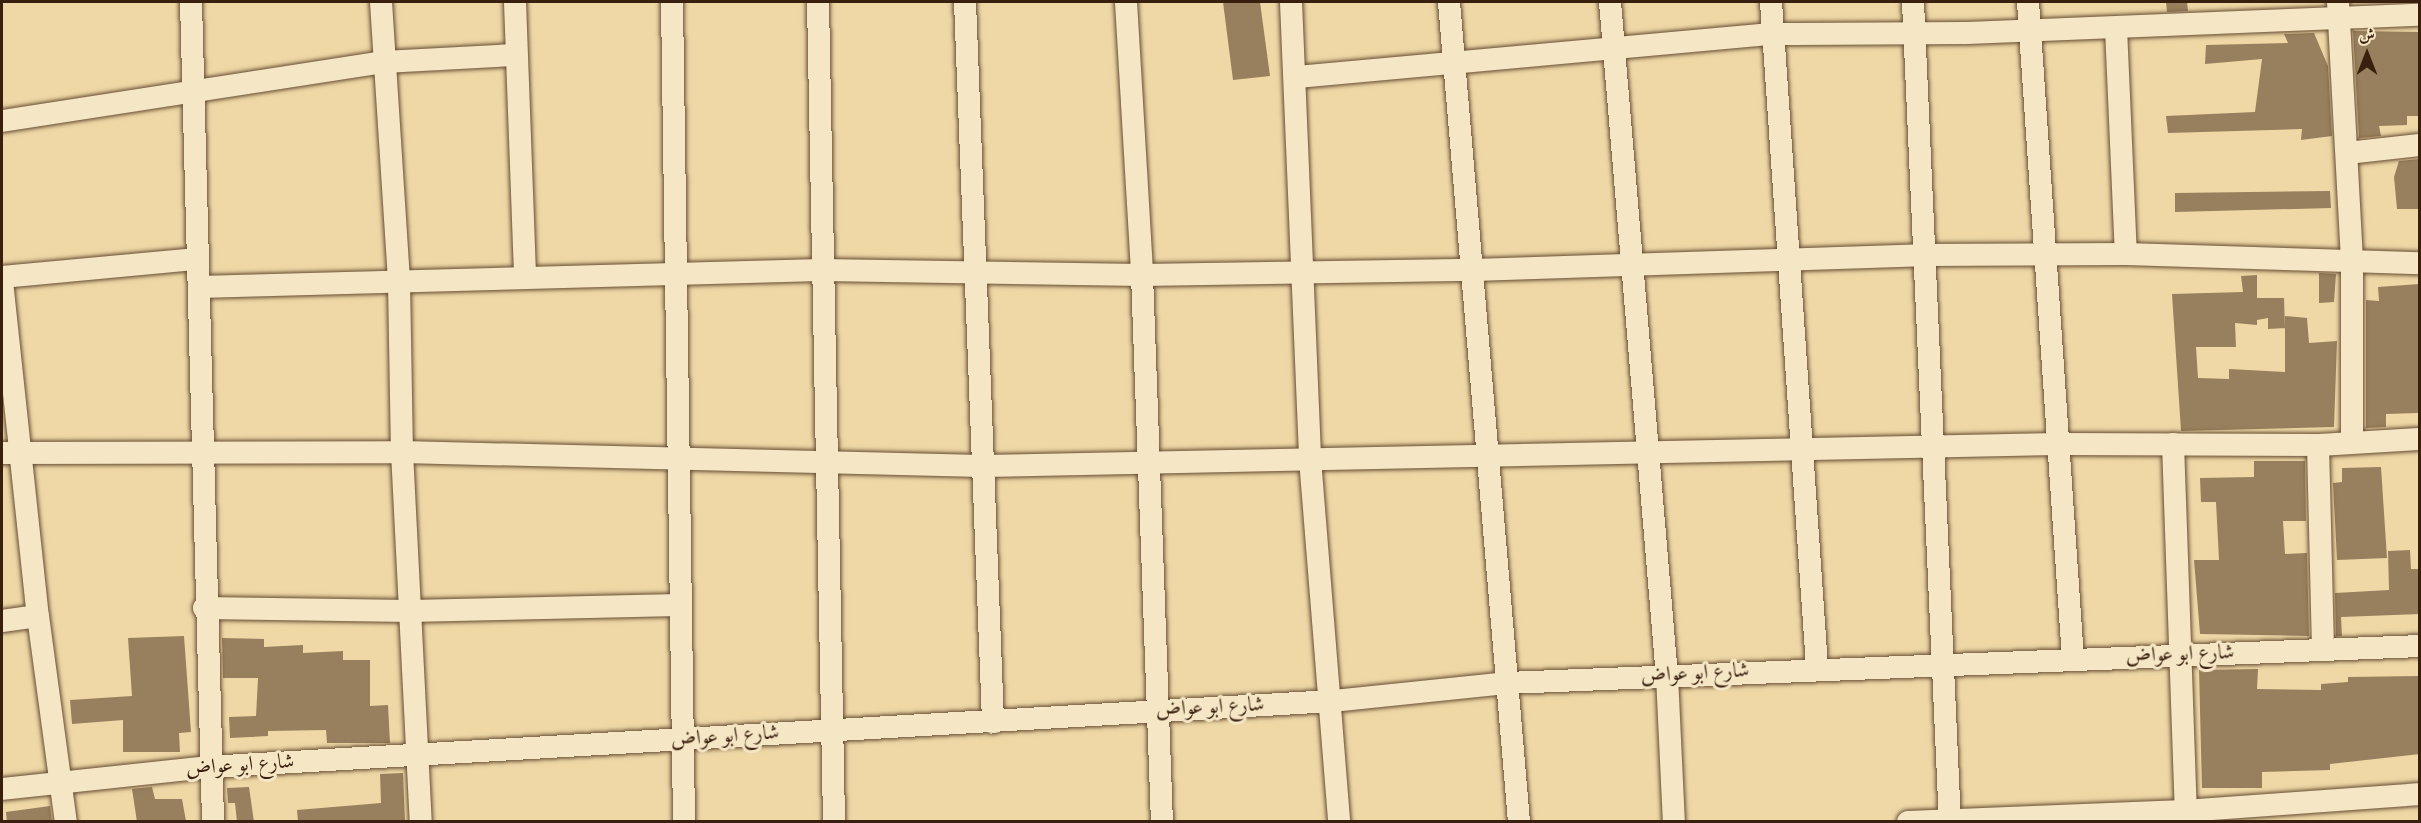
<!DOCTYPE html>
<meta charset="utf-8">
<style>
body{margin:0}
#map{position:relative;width:2421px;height:823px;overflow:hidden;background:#efd8a6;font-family:"IM FELL English",Amiri,serif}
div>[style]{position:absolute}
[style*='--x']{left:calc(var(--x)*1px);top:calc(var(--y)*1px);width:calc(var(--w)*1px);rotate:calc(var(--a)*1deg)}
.building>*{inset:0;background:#987f5d}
.roads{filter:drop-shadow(0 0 2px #664d34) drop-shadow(0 0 2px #664d34)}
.street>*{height:22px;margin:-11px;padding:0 11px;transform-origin:11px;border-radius:11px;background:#f5e6c5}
span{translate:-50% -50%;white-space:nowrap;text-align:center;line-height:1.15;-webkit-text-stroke:6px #f5e6c5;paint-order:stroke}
.street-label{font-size:21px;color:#391f0e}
.frame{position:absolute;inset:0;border:3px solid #391f0e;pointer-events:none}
.north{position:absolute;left:2337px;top:24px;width:60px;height:60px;-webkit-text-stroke:4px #f5e6c5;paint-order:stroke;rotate:0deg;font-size:16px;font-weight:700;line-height:24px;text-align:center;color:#391f0e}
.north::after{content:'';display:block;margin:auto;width:21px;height:27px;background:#391f0e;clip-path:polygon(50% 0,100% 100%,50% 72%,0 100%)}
</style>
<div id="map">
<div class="building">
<i style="clip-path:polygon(1223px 2px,1260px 2px,1270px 76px,1233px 80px)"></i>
<i style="clip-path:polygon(2166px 2px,2187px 2px,2188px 11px,2167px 12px)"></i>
<i style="clip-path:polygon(2353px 31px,2420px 32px,2420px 116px,2407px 116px,2407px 125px,2379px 126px,2381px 136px,2359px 138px)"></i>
<i style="clip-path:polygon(2314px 33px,2328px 66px,2332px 136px,2301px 140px,2302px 129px,2168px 133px,2166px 116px,2255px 112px,2262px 59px,2205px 64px,2206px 45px,2288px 43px,2284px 34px)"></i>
<i style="clip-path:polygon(2420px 159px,2420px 209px,2397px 209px,2394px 177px,2399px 161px)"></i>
<i style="clip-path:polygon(2330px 191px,2331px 208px,2175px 212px,2175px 193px)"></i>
<i style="clip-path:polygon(2319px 273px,2336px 274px,2334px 302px,2319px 303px)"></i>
<i style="clip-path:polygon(2257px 275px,2257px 298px,2284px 298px,2285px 328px,2268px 329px,2268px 318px,2257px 320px,2257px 325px,2235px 323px,2236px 347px,2196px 347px,2198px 378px,2229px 379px,2229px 369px,2285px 372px,2285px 316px,2307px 318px,2309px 343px,2337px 341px,2334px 427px,2181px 431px,2172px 294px,2243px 292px,2241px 276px)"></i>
<i style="clip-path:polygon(2419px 284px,2418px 413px,2386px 414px,2386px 427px,2366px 428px,2366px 300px,2379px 301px,2378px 287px)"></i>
<i style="clip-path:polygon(2254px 461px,2305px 461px,2306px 521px,2283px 521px,2285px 554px,2307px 553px,2309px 636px,2200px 634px,2194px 560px,2219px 560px,2216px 502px,2201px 502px,2200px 478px,2254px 477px)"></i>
<i style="clip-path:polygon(2381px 467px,2387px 558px,2337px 560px,2333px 483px,2342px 482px,2342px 468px)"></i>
<i style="clip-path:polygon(2410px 550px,2411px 569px,2420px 569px,2420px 614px,2341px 617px,2342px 636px,2336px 636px,2335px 593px,2389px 590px,2388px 551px)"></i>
<i style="clip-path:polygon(184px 636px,191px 732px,179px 733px,180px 752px,123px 752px,123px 720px,72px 724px,70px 700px,132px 696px,128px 638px)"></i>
<i style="clip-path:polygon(222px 638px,264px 639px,264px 647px,303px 645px,303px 653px,343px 651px,343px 660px,370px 660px,370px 706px,388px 705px,390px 743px,327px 743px,326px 730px,268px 731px,268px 736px,230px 738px,229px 717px,256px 716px,258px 678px,223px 678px)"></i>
<i style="clip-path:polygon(2258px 669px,2257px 689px,2321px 690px,2321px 684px,2348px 682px,2348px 677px,2419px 676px,2420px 754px,2330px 764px,2330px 770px,2262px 772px,2262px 788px,2202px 788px,2199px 670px)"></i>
<i style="clip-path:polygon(403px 773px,405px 822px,298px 822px,297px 810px,381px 803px,380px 774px)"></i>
<i style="clip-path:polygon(152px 787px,155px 799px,182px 799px,186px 821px,137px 822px,132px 789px)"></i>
<i style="clip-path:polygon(249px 787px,254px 822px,237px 822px,235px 803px,228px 803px,227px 788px)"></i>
<i style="clip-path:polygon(50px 806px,52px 822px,7px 822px,6px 812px)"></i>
</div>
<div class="roads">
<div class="street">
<i style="--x:191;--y:2;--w:820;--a:88.46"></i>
<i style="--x:381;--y:2;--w:281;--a:86.3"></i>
<i style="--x:399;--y:282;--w:170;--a:89"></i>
<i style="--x:402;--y:452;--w:370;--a:87.1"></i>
<i style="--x:515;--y:2;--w:273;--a:87.9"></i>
<i style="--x:672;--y:2;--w:820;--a:89.16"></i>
<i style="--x:818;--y:2;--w:820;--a:88.88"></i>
<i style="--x:965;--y:2;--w:721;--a:87.77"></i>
<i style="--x:1126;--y:2;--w:273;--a:86.6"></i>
<i style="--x:1142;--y:275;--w:547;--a:87.91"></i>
<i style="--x:1291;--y:2;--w:457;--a:87.6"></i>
<i style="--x:1310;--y:459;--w:364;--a:85.4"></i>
<i style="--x:1449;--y:2;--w:823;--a:85.12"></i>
<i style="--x:1610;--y:2;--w:676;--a:85.17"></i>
<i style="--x:1667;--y:676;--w:146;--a:87.3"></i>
<i style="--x:1771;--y:2;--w:667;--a:86.04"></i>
<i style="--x:1913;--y:2;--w:821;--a:87.42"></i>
<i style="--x:2028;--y:2;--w:658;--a:86.08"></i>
<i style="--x:2338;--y:2;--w:256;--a:86.9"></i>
<i style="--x:2352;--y:258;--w:183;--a:90"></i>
<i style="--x:2116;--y:28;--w:226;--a:87.5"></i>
<i style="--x:1297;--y:77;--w:479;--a:-5.2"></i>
<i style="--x:1774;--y:34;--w:192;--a:-0.3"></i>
<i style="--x:1966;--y:33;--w:454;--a:-2.3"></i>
<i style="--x:2;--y:121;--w:387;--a:-8.8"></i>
<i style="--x:384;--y:62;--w:130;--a:-3.1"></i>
<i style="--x:2347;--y:153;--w:73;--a:-6.3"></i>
<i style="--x:2;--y:277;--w:196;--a:-5.3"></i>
<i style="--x:2;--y:281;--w:337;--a:83.9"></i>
<i style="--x:38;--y:616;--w:208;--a:82.3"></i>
<i style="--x:199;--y:287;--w:622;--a:-1.57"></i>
<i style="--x:821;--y:270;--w:321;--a:0.9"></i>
<i style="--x:1142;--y:275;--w:332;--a:-0.9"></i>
<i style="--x:1474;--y:270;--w:448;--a:-1.9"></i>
<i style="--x:1922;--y:255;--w:204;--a:-0.3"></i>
<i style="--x:2126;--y:254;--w:294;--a:1.8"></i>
<i style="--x:2173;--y:444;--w:378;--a:88"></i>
<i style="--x:2318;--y:445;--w:205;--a:88.6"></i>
<i style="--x:2;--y:453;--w:400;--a:-0.1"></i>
<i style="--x:402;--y:452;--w:580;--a:1.38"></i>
<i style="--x:982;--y:466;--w:1078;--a:-1.17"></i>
<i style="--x:2060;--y:444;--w:258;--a:0.2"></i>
<i style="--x:2318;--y:445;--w:102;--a:-3.4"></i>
<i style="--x:204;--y:608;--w:206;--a:0.8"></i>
<i style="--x:410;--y:611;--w:269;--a:-1.3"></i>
<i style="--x:2;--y:621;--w:36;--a:-8"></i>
<i style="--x:2;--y:789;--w:207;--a:-6.1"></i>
<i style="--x:208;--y:767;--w:1127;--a:-3.36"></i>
<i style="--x:1333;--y:701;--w:175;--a:-5.9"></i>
<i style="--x:1507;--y:683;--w:914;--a:-2.32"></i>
<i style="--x:1908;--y:822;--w:276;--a:-2.3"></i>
<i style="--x:2184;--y:811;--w:237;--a:-4.1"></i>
</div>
</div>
<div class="street-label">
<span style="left:2180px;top:655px;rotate:-2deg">شارع ابو عواض</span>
<span style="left:1695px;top:674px;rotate:-3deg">شارع ابو عواض</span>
<span style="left:1210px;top:708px;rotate:-3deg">شارع ابو عواض</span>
<span style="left:725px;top:737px;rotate:-4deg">شارع ابو عواض</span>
<span style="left:240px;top:766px;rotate:-4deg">شارع ابو عواض</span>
</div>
<div class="frame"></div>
<div class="north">ش</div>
</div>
